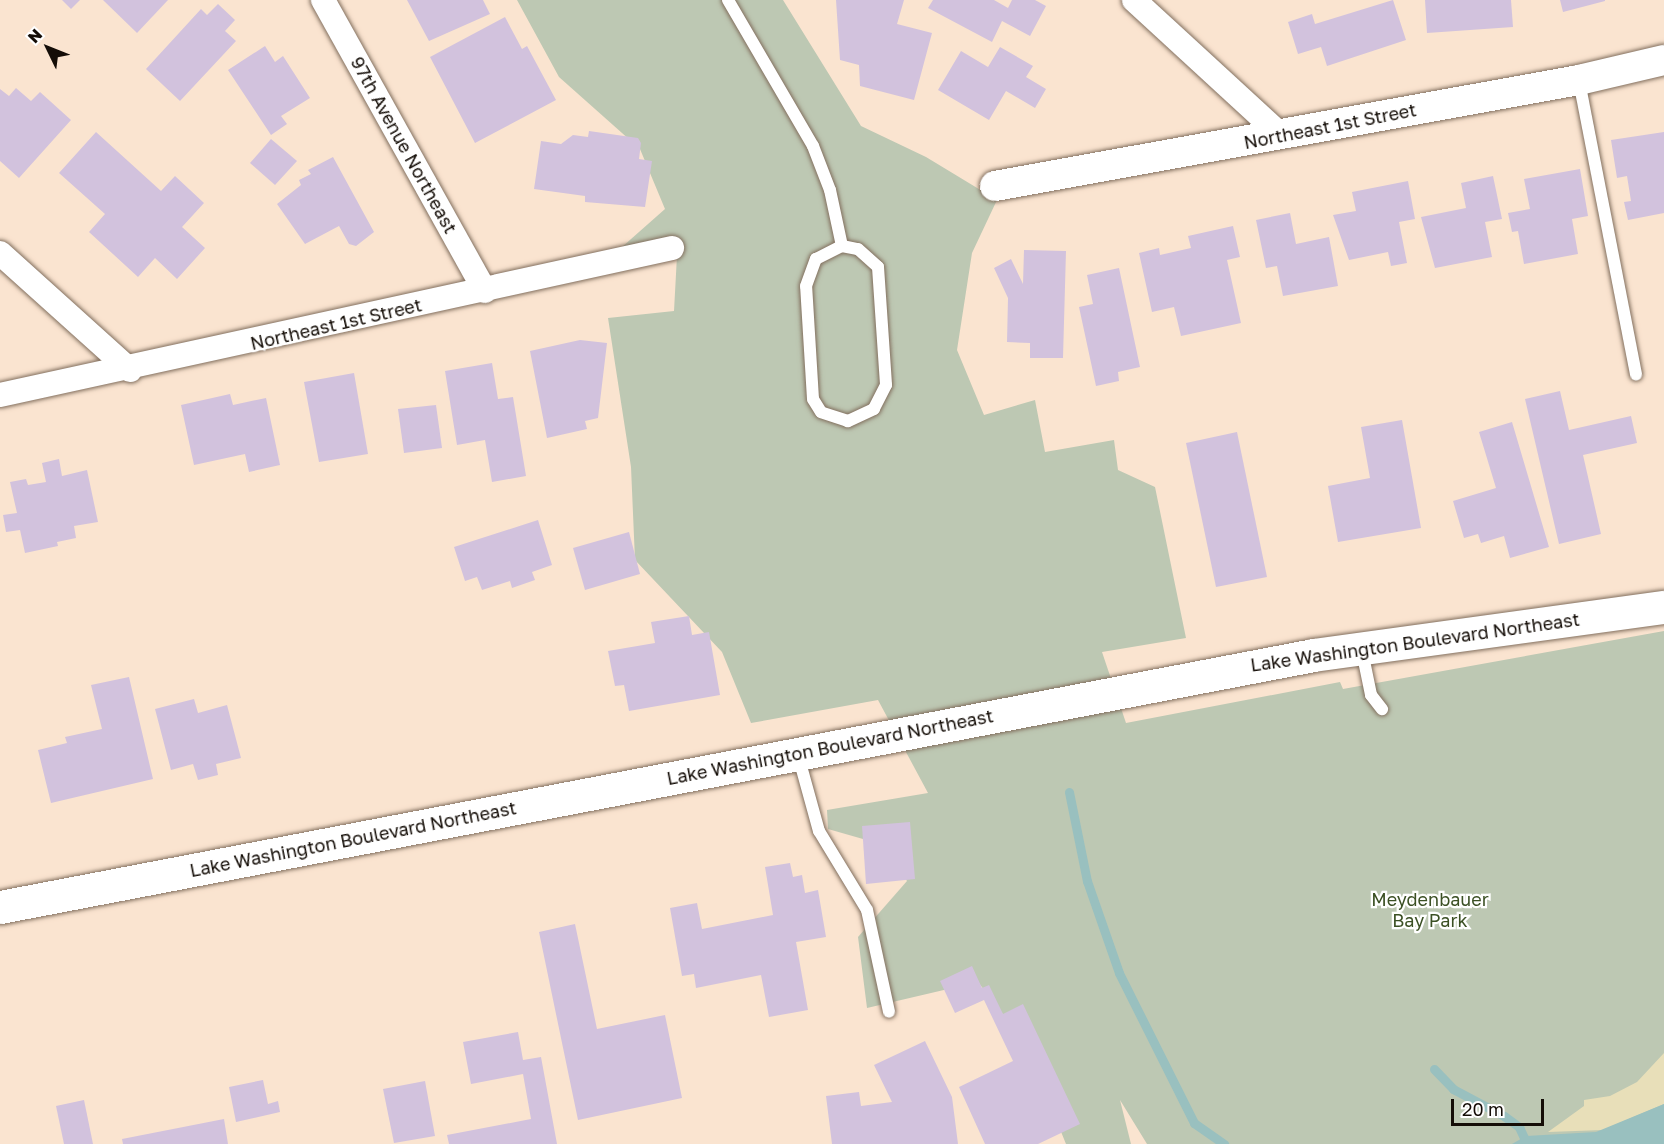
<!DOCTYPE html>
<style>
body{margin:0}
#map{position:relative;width:1664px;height:1144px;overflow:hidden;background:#fae4d0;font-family:"Golos Text",sans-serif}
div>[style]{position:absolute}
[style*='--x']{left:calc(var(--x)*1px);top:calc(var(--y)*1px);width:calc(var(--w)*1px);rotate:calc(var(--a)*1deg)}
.green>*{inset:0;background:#bdc8b3}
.sand>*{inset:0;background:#e8dfb9}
.water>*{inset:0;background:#99c0bf}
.stream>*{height:9px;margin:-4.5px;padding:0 4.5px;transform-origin:4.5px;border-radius:4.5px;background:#99c0bf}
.building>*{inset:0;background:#d2c2dd}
.roads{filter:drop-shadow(0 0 2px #826f5e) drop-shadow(0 0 2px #826f5e)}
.service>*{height:12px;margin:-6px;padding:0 6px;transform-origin:6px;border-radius:6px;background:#fff}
.minor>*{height:24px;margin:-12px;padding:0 12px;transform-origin:12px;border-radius:12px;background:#fff}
.tertiary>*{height:30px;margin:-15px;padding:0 15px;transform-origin:15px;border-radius:15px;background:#fff}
.secondary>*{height:33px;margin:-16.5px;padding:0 16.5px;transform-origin:16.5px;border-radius:16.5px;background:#fff}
span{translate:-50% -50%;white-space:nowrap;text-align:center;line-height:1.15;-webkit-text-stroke:4.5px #fff;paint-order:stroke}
.street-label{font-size:18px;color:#140d07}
.park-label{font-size:18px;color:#3b5024}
.north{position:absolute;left:18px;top:18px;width:60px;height:60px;-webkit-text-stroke:4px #fff;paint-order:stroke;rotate:313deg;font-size:16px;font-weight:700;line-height:24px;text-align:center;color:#140d07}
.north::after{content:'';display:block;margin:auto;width:21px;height:27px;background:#140d07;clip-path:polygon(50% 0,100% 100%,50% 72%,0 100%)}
.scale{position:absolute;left:1451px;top:1099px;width:93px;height:27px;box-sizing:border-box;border:3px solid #140d07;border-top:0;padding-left:8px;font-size:18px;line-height:21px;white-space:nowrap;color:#140d07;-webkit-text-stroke:4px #fff;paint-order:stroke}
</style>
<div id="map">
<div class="green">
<i style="clip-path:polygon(517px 0,783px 0,861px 126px,926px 157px,997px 200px,972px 253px,957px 350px,984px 415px,1035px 400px,1045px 452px,1114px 440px,1118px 470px,1155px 487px,1186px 638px,1102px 652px,1126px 723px,1340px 682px,1343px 689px,1664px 631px,1664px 1144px,1147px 1144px,1120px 1100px,1131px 1144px,1066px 1144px,1025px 1043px,978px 982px,867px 1008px,858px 937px,907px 881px,884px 845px,828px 829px,827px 810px,928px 793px,878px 700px,751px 723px,722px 652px,635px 560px,631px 467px,608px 318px,674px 311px,678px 237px,622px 247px,665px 209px,640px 149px,559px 77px)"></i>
</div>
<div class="sand">
<i style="clip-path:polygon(1664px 1053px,1664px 1104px,1603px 1130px,1548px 1132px,1584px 1106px,1584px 1100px,1610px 1096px,1637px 1082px)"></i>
</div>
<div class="water">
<i style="clip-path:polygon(1664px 1104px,1664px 1144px,1512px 1144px,1526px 1136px,1596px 1132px)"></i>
</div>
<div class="stream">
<i style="--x:1069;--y:792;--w:91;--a:78.6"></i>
<i style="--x:1087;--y:881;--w:97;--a:70.8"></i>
<i style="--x:1119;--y:973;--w:168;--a:63.4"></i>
<i style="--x:1194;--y:1123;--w:37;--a:35"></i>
<i style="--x:1434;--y:1069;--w:28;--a:46"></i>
<i style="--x:1453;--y:1089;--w:58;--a:27.9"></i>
<i style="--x:1504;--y:1116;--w:19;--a:36"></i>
<i style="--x:1519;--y:1127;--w:19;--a:65"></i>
</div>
<div class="building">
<i style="clip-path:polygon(62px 0,80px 0,71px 9px)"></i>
<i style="clip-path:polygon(103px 0,168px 0,137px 33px)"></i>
<i style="clip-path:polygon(407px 0,483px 0,490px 14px,429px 41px)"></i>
<i style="clip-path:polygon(836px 0,904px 0,897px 24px,932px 33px,914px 100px,860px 86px,859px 65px,840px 60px)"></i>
<i style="clip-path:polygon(933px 0,994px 0,1008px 8px,1012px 0,1035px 0,1046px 6px,1030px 36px,1002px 21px,992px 42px,928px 8px)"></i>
<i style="clip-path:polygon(1393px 0,1406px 40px,1327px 66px,1321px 47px,1298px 54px,1288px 22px,1312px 14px,1315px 24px)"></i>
<i style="clip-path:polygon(1425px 0,1511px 0,1513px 27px,1427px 33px)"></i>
<i style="clip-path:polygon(1560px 0,1605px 0,1605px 1px,1563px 12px)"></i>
<i style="clip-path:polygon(218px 4px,235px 20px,225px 31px,236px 41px,180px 101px,146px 69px,201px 9px,207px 15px)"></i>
<i style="clip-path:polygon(505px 17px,522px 49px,527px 46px,556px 100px,475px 143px,430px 57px)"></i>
<i style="clip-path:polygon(265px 46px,275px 62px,283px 56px,310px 98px,281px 116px,287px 124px,271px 135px,228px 70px)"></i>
<i style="clip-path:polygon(1000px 47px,1033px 66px,1026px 77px,1046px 89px,1035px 108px,1006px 91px,989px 120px,938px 90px,961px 51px,988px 67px)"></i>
<i style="clip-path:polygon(16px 88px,31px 101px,40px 92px,71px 120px,19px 178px,0 161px,0 89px,9px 96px)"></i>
<i style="clip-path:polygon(589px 131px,638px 138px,641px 143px,639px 159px,652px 161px,645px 207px,585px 202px,585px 196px,534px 189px,541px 141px,561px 144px,573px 135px,588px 137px)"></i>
<i style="clip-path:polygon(96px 132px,161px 191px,175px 176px,204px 203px,182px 227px,205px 248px,177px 279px,155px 258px,138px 277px,89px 232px,105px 214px,59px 173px)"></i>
<i style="clip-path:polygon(1664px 132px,1664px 213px,1628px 220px,1624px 202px,1631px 201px,1627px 176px,1617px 178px,1611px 140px)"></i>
<i style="clip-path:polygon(271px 139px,297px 161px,275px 185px,250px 163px)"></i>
<i style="clip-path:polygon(333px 157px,374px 232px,356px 246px,349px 244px,339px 226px,305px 244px,277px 204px,301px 185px,299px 180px,311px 174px,308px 170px)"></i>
<i style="clip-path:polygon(1580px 169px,1588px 216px,1572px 219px,1578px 254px,1524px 264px,1518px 231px,1512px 232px,1508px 213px,1530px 209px,1524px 179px)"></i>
<i style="clip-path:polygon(1493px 176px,1502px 219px,1485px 222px,1492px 257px,1435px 268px,1421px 217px,1466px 208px,1461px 183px)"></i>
<i style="clip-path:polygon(1408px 181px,1415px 219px,1399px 222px,1407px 263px,1391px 266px,1388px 252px,1349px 260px,1333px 215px,1356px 211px,1352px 192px)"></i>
<i style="clip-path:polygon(1290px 213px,1296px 244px,1329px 237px,1338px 286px,1283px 296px,1277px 266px,1266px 268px,1256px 220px)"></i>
<i style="clip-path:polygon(1233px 226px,1240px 257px,1227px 260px,1241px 323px,1181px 336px,1174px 307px,1152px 312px,1139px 253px,1159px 248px,1160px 255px,1191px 248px,1188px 236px)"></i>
<i style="clip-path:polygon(1024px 250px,1066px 251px,1063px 358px,1030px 358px,1030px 343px,1007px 342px,1008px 298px,994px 268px,1011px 259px,1023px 284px)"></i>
<i style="clip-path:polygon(1119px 268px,1140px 367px,1118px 372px,1119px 381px,1096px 386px,1079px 307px,1093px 304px,1087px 275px)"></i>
<i style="clip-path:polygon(580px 340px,607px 343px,598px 418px,585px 421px,587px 429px,547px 438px,530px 351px)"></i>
<i style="clip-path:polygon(492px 363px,498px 399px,513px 397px,526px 476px,492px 482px,485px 440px,457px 445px,445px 371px)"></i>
<i style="clip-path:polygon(354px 373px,368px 454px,319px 462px,304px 382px)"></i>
<i style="clip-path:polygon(1560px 391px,1569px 430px,1631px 416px,1637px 443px,1583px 455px,1601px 534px,1559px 544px,1525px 399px)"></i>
<i style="clip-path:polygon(230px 394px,233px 405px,266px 398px,280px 465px,249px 472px,245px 454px,194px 465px,181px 405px)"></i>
<i style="clip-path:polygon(436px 405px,442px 448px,404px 453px,398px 409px)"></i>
<i style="clip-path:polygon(1402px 420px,1421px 528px,1338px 542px,1328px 486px,1370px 478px,1361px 427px)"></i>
<i style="clip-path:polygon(1512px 422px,1549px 547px,1510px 558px,1504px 536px,1481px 543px,1478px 534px,1464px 538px,1453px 501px,1496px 488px,1479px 432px)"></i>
<i style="clip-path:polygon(1237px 432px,1267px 577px,1216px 587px,1186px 443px)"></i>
<i style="clip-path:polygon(59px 459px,62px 476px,87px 470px,98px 522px,74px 526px,76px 538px,57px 542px,58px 546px,25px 553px,20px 530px,6px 532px,3px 515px,17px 513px,10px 482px,26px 479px,28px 485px,46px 482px,42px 463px)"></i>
<i style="clip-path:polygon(538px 520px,552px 565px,532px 572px,535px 580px,512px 588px,510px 581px,482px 590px,477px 577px,465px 581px,454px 547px)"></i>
<i style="clip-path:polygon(629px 532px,640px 574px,585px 590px,573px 548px)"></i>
<i style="clip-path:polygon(689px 616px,692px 635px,709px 632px,720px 695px,629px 711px,624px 685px,615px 686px,608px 651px,655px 643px,651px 622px)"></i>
<i style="clip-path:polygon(129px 677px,153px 779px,51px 803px,38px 750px,67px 743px,65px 737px,102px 729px,91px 685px)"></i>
<i style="clip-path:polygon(194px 699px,198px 713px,227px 705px,241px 758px,216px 764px,218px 775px,198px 780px,193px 764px,171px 770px,155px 709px)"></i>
<i style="clip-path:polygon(910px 822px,915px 879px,866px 884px,862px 826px)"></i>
<i style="clip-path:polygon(790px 863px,793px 877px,802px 875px,805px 893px,818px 890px,826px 937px,796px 942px,808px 1010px,769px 1017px,761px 975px,696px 988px,694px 974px,682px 976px,670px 908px,697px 903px,702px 929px,773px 915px,765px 867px)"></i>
<i style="clip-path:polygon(575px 924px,597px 1029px,665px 1015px,682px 1098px,578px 1120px,539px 932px)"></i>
<i style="clip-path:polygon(972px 966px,982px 988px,989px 985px,1003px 1014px,1023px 1004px,1080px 1124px,1038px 1144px,985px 1144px,959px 1087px,1013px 1061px,984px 1000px,955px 1013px,940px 981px)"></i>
<i style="clip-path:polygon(518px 1032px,523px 1060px,541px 1057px,557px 1144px,449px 1144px,447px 1135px,531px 1119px,523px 1074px,471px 1084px,463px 1042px)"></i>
<i style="clip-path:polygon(925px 1041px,952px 1097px,958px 1144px,832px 1144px,826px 1096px,859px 1092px,861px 1106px,892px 1102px,874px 1065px)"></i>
<i style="clip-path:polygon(263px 1080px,268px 1104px,278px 1101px,280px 1112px,236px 1122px,229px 1087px)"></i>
<i style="clip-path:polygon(425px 1081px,435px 1136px,394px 1143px,383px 1089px)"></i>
<i style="clip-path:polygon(84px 1100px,93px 1144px,64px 1144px,56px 1106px)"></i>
<i style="clip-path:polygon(224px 1119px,228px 1144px,123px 1144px,122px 1139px)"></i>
</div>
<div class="roads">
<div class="service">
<i style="--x:728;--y:0;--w:169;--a:59.8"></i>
<i style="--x:813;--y:146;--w:47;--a:68.9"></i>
<i style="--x:830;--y:190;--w:57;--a:77.9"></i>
<i style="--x:1579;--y:81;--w:299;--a:79"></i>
<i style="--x:842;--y:246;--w:16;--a:11"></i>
<i style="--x:858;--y:249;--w:27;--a:42"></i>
<i style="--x:878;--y:267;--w:118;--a:86.1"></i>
<i style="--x:886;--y:385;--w:27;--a:117"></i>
<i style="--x:874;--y:409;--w:29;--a:155"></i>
<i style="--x:848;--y:421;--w:28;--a:-162"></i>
<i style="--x:821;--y:412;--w:15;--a:-122"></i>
<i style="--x:813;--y:399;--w:113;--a:-93.5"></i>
<i style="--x:806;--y:286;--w:29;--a:-70"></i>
<i style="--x:816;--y:259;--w:29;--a:-27"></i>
<i style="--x:1362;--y:651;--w:45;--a:78.4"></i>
<i style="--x:1371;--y:695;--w:18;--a:52"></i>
<i style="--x:798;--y:755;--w:79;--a:74.6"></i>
<i style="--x:819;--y:831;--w:92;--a:58.7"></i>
<i style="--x:867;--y:910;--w:104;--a:77.8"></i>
</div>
<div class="minor">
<i style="--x:323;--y:0;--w:333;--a:60.9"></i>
<i style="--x:1134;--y:0;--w:201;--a:42.6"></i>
<i style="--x:0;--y:253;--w:175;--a:42"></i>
<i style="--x:0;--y:395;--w:688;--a:-12.34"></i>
</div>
<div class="tertiary">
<i style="--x:995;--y:186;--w:594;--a:-10.29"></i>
<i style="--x:1579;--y:80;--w:87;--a:-13.2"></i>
</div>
<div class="secondary">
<i style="--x:0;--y:907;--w:1337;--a:-10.86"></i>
<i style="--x:1313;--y:655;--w:354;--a:-7.8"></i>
</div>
</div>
<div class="street-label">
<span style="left:1330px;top:126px;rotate:-11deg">Northeast 1st Street</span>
<span style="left:404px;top:145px;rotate:61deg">97th Avenue Northeast</span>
<span style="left:336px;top:324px;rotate:-13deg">Northeast 1st Street</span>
<span style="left:1415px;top:642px;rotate:-8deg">Lake Washington Boulevard Northeast</span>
<span style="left:830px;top:747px;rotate:-11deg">Lake Washington Boulevard Northeast</span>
<span style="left:353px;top:839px;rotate:-11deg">Lake Washington Boulevard Northeast</span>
</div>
<div class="park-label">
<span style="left:1430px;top:910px">Meydenbauer<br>Bay Park</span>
</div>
<div class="north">N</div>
<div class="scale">20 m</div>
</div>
